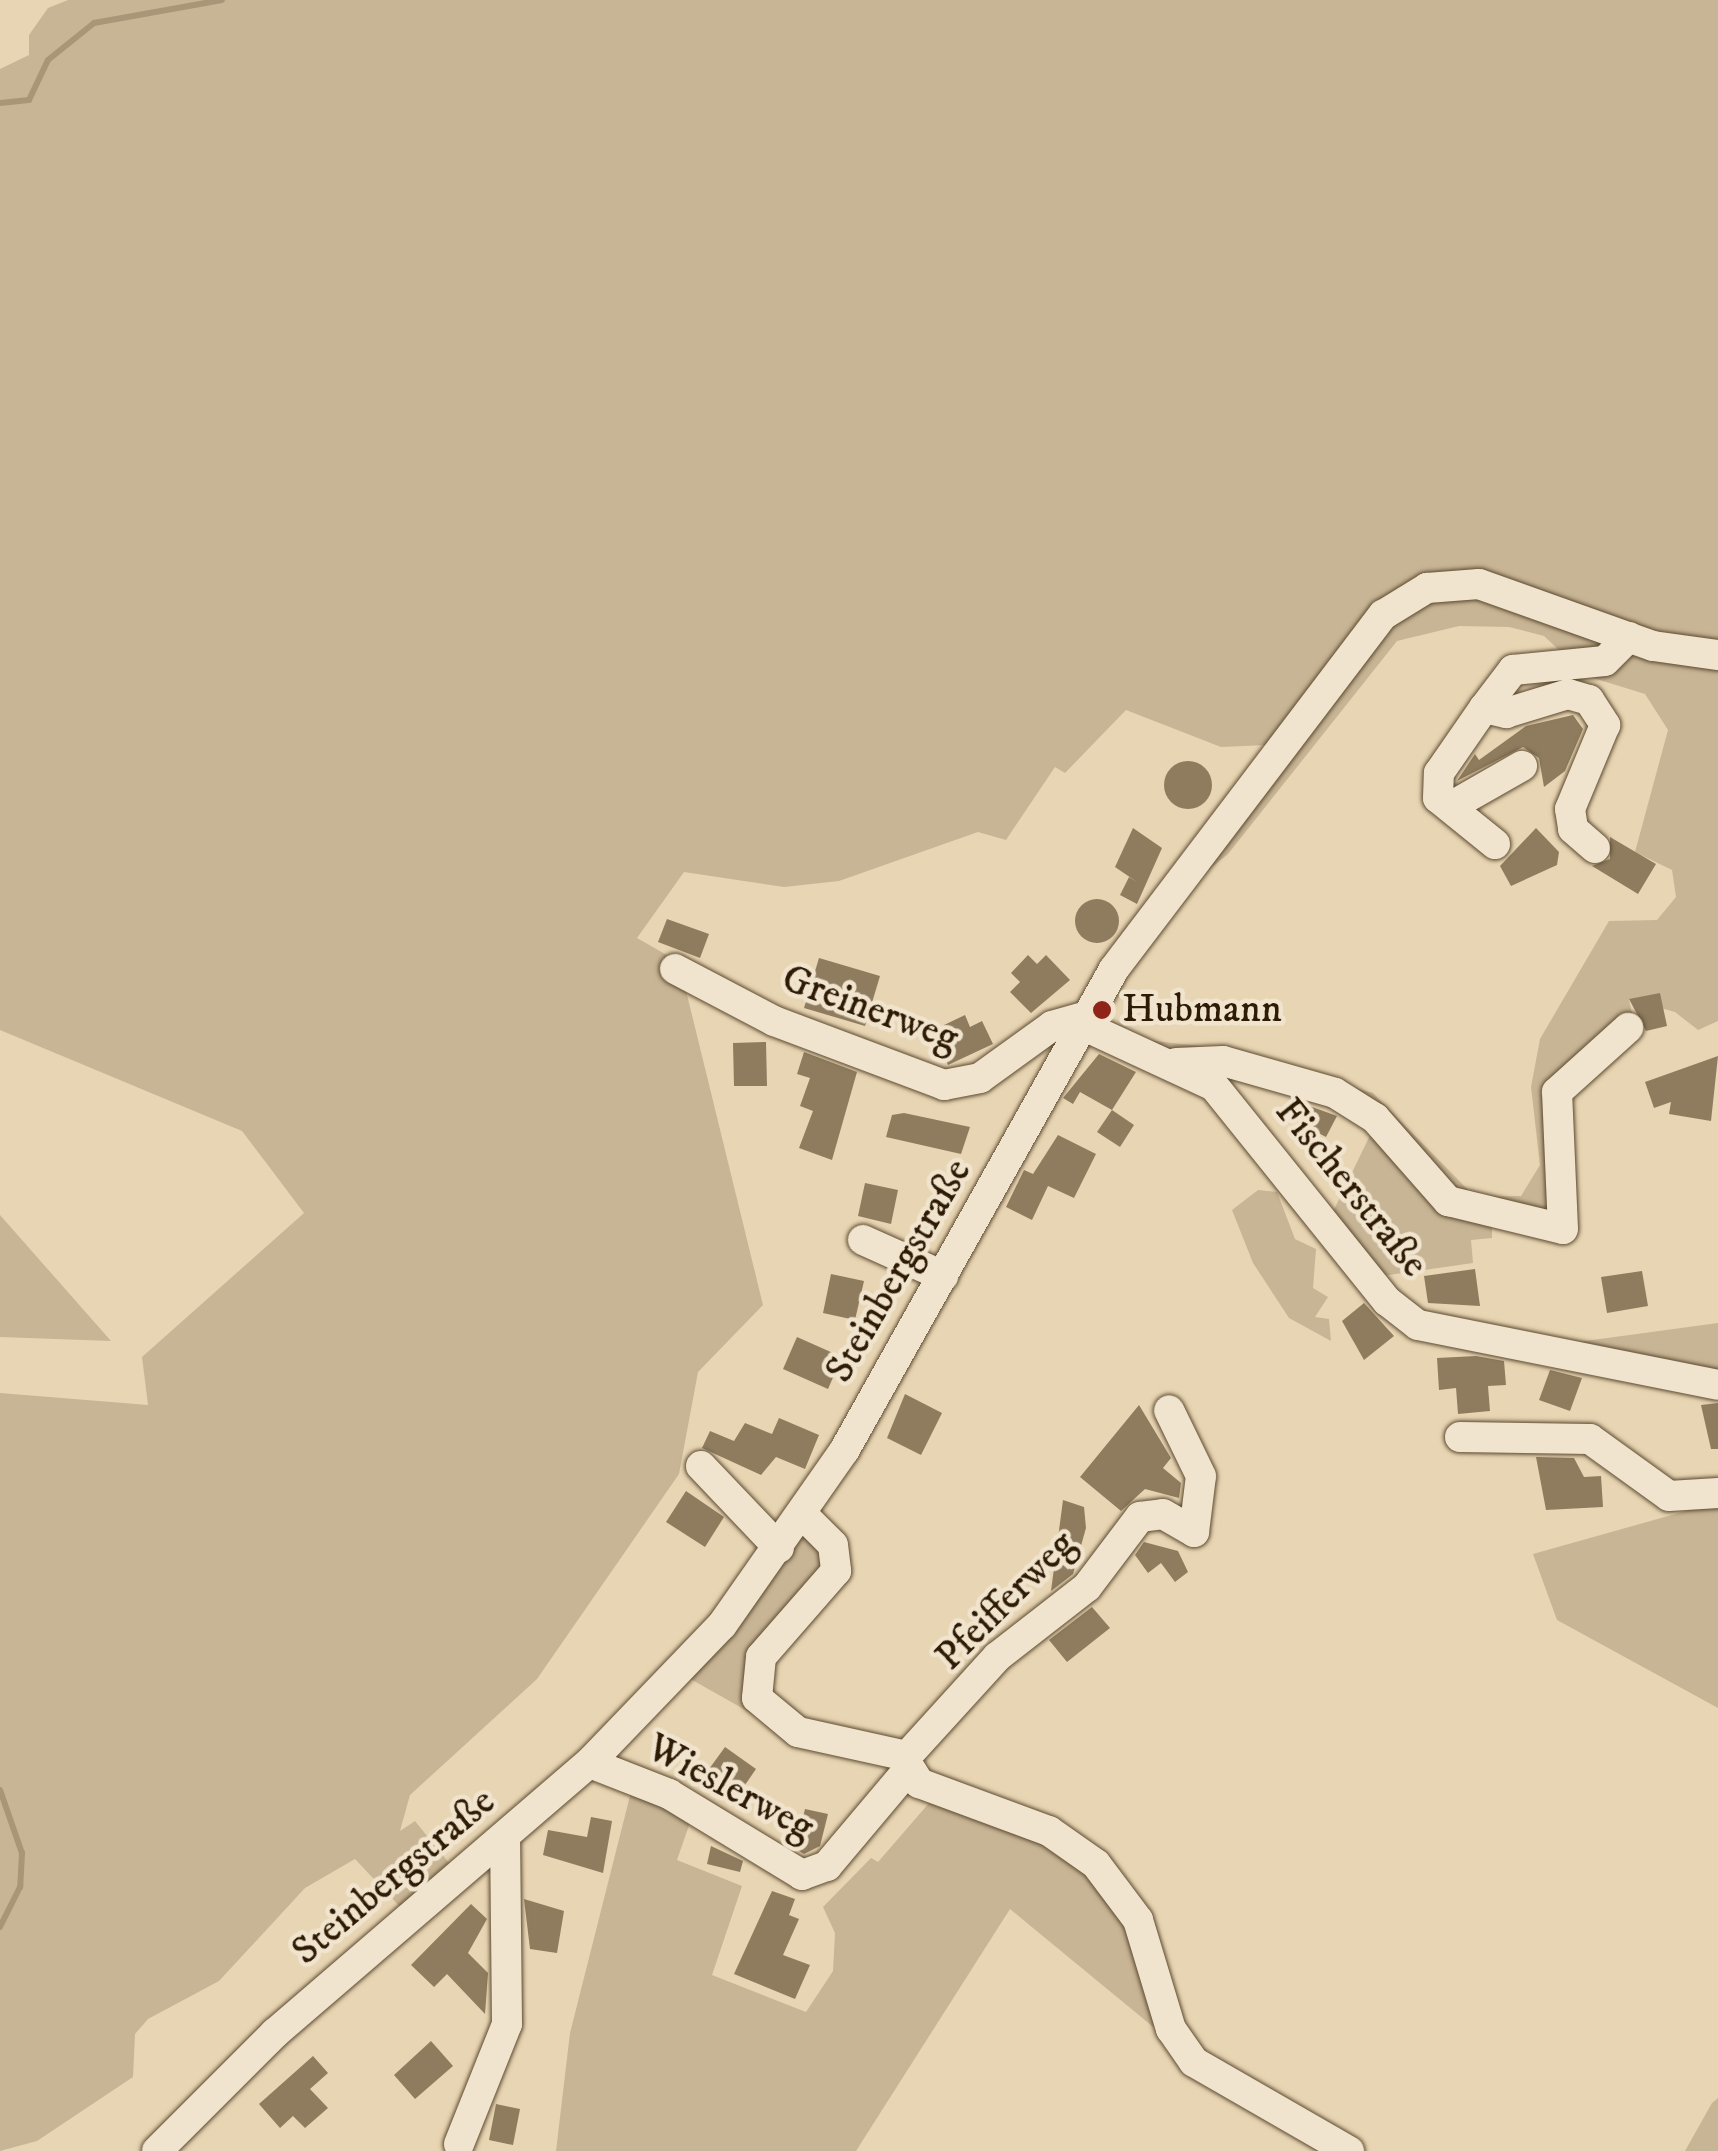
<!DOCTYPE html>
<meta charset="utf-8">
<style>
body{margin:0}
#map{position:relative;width:1718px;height:2151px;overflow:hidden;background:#e8d5b3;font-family:"IM FELL DW Pica",serif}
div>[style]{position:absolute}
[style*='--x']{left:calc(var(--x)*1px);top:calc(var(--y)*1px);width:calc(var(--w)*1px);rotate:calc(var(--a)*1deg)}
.green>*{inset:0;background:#c8b595}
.stream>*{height:6px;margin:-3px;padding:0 3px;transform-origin:3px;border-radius:3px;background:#a99678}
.building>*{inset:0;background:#8f7c5f}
.round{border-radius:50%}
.roads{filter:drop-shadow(0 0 2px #5c4a30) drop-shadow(0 0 2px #5c4a30)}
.minor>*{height:30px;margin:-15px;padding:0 15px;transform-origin:15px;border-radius:15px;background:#f0e4ce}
.dots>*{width:28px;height:28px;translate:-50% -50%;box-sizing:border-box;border:5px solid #f0e4ce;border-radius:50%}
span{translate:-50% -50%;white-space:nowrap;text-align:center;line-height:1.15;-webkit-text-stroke:9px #f0e4ce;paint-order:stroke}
.street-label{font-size:40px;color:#2e1b05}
.poi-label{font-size:40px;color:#2e1b05}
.left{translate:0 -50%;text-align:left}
</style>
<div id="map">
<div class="green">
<i style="clip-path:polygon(68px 0,1718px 0,1718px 646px,1438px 576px,1267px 745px,1221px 747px,1126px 710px,1065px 773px,1055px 767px,1006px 840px,978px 832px,839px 881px,784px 887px,684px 872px,637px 938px,679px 962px,763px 1305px,698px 1372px,679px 1474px,537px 1679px,410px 1795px,400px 1831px,415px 1821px,453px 1868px,403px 1910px,355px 1859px,305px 1888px,219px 1981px,148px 2019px,135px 2034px,133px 2077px,37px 2141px,0 2151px,0 1393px,148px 1405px,142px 1357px,304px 1213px,242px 1131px,0 1030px,0 69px,29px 55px,29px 35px,48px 8px)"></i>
<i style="clip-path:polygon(1455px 592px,1718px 664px,1718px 1021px,1698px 1030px,1675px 1012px,1629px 999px,1634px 1023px,1565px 1077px,1565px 1148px,1578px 1211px,1569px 1224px,1475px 1209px,1379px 1115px,1115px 1035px,1100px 1015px,1146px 1040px,1216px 1048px,1373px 1093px,1475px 1197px,1521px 1196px,1540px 1165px,1531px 1087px,1540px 1039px,1609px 921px,1657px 920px,1676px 897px,1672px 870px,1635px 852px,1668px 730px,1645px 694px,1587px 676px,1544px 636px,1509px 627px,1459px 626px,1397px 641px,1228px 854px,1177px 896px,1397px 615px)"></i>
<i style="clip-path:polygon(1375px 1125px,1492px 1223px,1492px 1238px,1471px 1240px,1473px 1263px,1375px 1277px,1331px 1216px)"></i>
<i style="clip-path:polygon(1258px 1190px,1277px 1192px,1295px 1239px,1316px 1249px,1313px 1288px,1328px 1297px,1315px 1317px,1329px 1319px,1331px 1341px,1289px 1318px,1253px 1263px,1232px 1210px)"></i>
<i style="clip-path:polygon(0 1215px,111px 1341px,0 1337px)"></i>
<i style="clip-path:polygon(1718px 1323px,1718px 1381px,1548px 1346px)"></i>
<i style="clip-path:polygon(1718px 1502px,1718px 1708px,1557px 1620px,1533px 1554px)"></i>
<i style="clip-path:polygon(801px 1534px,831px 1556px,763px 1644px,772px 1725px,687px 1677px)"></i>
<i style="clip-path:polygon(633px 1784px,693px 1814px,677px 1860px,742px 1886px,712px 1975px,806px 2012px,833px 1971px,835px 1933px,823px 1907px,871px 1858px,878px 1862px,936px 1795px,1024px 1826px,1117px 1893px,1174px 2044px,1010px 1909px,856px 2151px,556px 2151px,570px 2033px)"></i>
<i style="clip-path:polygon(1718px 2098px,1718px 2151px,1685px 2151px,1712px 2103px)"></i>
</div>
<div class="stream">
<i style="--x:0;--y:103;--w:29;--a:-6"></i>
<i style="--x:29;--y:100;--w:44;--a:-64.6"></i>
<i style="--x:48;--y:60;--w:59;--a:-38.8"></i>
<i style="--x:94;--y:23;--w:130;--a:-10.2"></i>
<i style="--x:0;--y:1790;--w:67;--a:70.8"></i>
<i style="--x:22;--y:1853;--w:34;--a:93"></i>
<i style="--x:20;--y:1887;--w:45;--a:116.6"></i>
</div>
<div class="building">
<i style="clip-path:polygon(1573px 715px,1583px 729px,1565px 771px,1544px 787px,1539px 758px,1523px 747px,1457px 781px,1475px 754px,1479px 760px,1526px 726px)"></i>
<i class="round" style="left:1164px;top:761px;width:48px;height:48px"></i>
<i style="clip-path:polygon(1133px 828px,1162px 848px,1137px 904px,1120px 895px,1129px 877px,1137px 882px,1115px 867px)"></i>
<i style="clip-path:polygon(1536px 828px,1559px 852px,1557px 865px,1511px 886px,1500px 866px)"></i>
<i style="clip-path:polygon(1610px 837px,1656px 864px,1638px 894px,1592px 866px,1610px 859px)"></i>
<i class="round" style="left:1075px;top:899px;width:44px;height:44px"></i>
<i style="clip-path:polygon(667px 919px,709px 934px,700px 958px,658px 942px)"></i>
<i style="clip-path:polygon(1028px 955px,1037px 964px,1046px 955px,1070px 980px,1031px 1013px,1010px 992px,1020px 982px,1011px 973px)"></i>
<i style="clip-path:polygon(819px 958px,880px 976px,865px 1026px,804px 1008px)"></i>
<i style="clip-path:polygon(1660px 993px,1667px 1026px,1646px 1031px,1629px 999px)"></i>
<i style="clip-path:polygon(965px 1015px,970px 1027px,982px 1021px,993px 1044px,948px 1065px,938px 1042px,950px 1037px,944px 1025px)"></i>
<i style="clip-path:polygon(766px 1042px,767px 1086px,734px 1086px,733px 1043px)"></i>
<i style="clip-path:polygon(804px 1052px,857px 1072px,832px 1160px,799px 1148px,813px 1111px,800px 1106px,810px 1078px,797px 1074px)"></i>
<i style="clip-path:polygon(1099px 1054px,1136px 1072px,1112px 1110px,1080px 1092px,1073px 1104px,1063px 1098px)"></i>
<i style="clip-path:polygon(1718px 1056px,1711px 1121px,1669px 1114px,1671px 1102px,1654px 1108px,1645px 1082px)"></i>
<i style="clip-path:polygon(1293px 1100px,1337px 1116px,1326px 1137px,1285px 1116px)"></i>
<i style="clip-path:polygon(1112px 1110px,1134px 1125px,1120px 1147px,1097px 1132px)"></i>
<i style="clip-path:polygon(904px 1113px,970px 1127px,961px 1154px,886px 1137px,892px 1115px)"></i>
<i style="clip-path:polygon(1058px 1135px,1096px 1154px,1074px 1198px,1048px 1186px,1032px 1220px,1006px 1207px,1024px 1170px,1033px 1174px)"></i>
<i style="clip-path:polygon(865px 1183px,898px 1190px,891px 1224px,858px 1216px)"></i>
<i style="clip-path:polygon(1475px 1269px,1480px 1306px,1428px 1303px,1424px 1276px)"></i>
<i style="clip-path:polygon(1642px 1271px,1648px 1306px,1607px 1313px,1601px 1277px)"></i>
<i style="clip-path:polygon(831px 1274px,864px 1281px,855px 1320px,823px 1313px)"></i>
<i style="clip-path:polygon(1364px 1303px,1394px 1336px,1364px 1360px,1342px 1321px)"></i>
<i style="clip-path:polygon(797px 1337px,842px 1357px,828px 1389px,783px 1369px)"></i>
<i style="clip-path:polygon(1476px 1356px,1504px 1361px,1506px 1385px,1488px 1386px,1490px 1411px,1458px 1414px,1456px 1388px,1439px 1390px,1437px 1358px)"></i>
<i style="clip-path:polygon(1550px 1370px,1582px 1378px,1570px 1411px,1539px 1400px)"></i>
<i style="clip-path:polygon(905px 1394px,942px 1413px,921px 1455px,887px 1438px)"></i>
<i style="clip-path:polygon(1718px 1403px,1718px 1449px,1711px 1449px,1701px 1405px)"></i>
<i style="clip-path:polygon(1139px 1405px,1171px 1458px,1163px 1468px,1181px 1483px,1179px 1498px,1145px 1489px,1121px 1511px,1080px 1477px)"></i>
<i style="clip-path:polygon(779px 1418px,819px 1435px,805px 1469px,776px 1457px,761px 1475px,702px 1448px,710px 1431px,734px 1441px,745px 1423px,772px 1434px)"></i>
<i style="clip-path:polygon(1536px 1457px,1574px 1458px,1584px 1477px,1601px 1476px,1603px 1507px,1546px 1510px)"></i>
<i style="clip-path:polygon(686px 1491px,724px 1517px,705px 1547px,666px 1522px)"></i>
<i style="clip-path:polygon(1063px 1500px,1084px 1507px,1086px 1528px,1073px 1574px,1051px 1591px)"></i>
<i style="clip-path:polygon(1144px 1542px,1178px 1551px,1188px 1572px,1175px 1582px,1161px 1563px,1148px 1573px,1135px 1555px)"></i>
<i style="clip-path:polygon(1092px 1607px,1110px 1628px,1067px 1662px,1049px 1640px)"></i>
<i style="clip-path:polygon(725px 1747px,756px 1769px,736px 1798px,704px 1776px)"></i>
<i style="clip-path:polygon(805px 1809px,828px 1814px,820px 1846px,804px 1854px,795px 1849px)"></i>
<i style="clip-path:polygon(591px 1817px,612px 1821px,603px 1873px,543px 1855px,548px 1830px,587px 1837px)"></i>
<i style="clip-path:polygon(711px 1846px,743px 1861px,740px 1872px,707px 1864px)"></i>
<i style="clip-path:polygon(772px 1891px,795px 1899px,789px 1915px,799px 1919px,783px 1955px,810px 1965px,795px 1999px,734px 1974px)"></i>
<i style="clip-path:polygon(524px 1899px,564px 1911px,557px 1953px,530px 1949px)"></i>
<i style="clip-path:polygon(471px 1904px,487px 1919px,468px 1953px,488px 1973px,485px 2014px,447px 1974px,434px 1987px,411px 1965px)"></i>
<i style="clip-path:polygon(431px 2041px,453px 2066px,415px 2099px,394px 2075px)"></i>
<i style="clip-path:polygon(313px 2056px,328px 2073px,310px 2089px,328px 2108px,305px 2128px,293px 2116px,280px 2128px,259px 2104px)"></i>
<i style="clip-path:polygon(496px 2104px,520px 2109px,513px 2145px,489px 2140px)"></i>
</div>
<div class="roads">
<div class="minor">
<i style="--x:1484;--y:708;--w:48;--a:-52.7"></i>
<i style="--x:1513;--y:670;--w:92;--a:-5.6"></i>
<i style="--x:1605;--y:661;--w:34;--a:-45"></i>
<i style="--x:1450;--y:807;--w:83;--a:-29.7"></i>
<i style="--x:1495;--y:844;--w:73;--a:-141.1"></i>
<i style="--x:1438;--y:798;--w:25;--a:-88"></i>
<i style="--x:1439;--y:773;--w:79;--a:-55.3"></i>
<i style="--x:1484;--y:708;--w:23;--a:13"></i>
<i style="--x:1506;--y:713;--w:65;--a:-17"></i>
<i style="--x:1568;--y:694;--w:22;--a:16"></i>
<i style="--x:1589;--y:700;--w:30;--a:57"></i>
<i style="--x:1605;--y:725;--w:91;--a:112.6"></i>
<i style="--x:1570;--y:809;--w:20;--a:81"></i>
<i style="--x:1573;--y:829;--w:29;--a:41"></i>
<i style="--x:675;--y:969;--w:112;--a:27.7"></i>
<i style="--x:774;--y:1021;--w:182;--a:20.6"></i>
<i style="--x:944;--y:1085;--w:37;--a:-11"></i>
<i style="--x:980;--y:1078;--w:89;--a:-35.8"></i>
<i style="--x:1052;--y:1026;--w:36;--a:-16"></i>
<i style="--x:1082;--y:1025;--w:145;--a:24.8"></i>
<i style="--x:1214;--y:1086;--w:276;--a:51.2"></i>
<i style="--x:1387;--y:1301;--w:39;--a:38"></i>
<i style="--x:1418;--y:1325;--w:306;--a:11.3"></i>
<i style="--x:1176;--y:1063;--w:47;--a:-2.4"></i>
<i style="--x:1223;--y:1061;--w:116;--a:15.9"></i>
<i style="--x:1335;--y:1093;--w:47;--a:32"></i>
<i style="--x:1375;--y:1118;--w:111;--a:48.7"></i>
<i style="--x:1448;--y:1201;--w:118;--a:13.7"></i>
<i style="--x:1563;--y:1229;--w:137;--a:-92.5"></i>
<i style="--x:1557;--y:1092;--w:96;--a:-42"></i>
<i style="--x:863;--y:1240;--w:88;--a:24.2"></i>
<i style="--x:1460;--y:1437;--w:130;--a:0.9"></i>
<i style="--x:1590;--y:1439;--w:97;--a:35.8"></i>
<i style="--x:1669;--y:1496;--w:49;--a:-3.5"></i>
<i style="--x:701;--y:1466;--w:113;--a:46.4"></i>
<i style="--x:803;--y:1515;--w:42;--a:45"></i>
<i style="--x:833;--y:1545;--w:26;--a:83"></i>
<i style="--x:836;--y:1571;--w:114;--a:131.1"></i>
<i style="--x:761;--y:1657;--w:41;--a:95.6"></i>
<i style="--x:757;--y:1698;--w:53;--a:39.7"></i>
<i style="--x:798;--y:1732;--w:112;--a:12.4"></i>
<i style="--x:907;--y:1756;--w:134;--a:-47.7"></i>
<i style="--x:997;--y:1657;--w:114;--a:-37.9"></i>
<i style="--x:1087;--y:1587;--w:88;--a:-52.9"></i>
<i style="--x:1140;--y:1517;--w:23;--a:-7"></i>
<i style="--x:1163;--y:1514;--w:36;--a:30"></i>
<i style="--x:1194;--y:1532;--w:56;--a:-82.9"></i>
<i style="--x:1201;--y:1476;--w:73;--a:-115.9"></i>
<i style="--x:903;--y:1757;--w:31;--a:58"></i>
<i style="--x:919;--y:1783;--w:139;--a:20.3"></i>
<i style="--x:1049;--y:1831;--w:57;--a:35.1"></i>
<i style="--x:1096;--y:1864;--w:70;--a:53.1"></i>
<i style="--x:1138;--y:1920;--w:114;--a:73.2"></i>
<i style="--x:1171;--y:2029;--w:40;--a:55.1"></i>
<i style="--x:1194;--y:2062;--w:179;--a:29.9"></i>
<i style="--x:590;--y:1763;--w:85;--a:21.4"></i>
<i style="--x:669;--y:1794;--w:156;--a:31.3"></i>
<i style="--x:802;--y:1875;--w:27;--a:-20"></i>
<i style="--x:827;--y:1866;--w:124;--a:-49.9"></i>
<i style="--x:459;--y:2144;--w:129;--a:-68.2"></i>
<i style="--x:507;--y:2024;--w:188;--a:-90.6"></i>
<i style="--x:157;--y:2151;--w:167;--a:-45"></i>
<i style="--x:275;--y:2033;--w:420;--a:-40.7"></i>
<i style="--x:593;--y:1759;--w:186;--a:-46.1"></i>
<i style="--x:722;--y:1625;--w:213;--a:-55"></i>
<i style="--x:844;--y:1451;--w:552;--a:-60.74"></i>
<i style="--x:1114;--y:969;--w:445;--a:-52.8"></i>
<i style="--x:1383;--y:615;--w:52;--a:-31.5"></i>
<i style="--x:1427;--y:588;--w:52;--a:-4.4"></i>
<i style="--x:1479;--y:584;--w:185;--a:19.6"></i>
<i style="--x:1653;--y:646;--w:66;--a:7.9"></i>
</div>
</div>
<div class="dots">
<i style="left:1102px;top:1010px;background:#8f2418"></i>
</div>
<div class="street-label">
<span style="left:870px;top:1009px;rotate:20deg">Greinerweg</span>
<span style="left:1351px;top:1188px;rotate:51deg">Fischerstraße</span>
<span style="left:899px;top:1271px;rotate:-60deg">Steinbergstraße</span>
<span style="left:1006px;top:1601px;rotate:-45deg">Pfeifferweg</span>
<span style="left:730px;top:1788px;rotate:28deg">Wieslerweg</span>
<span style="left:394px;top:1877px;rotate:-40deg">Steinbergstraße</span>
</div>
<div class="poi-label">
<span class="left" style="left:1122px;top:1010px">Hubmann</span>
</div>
</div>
